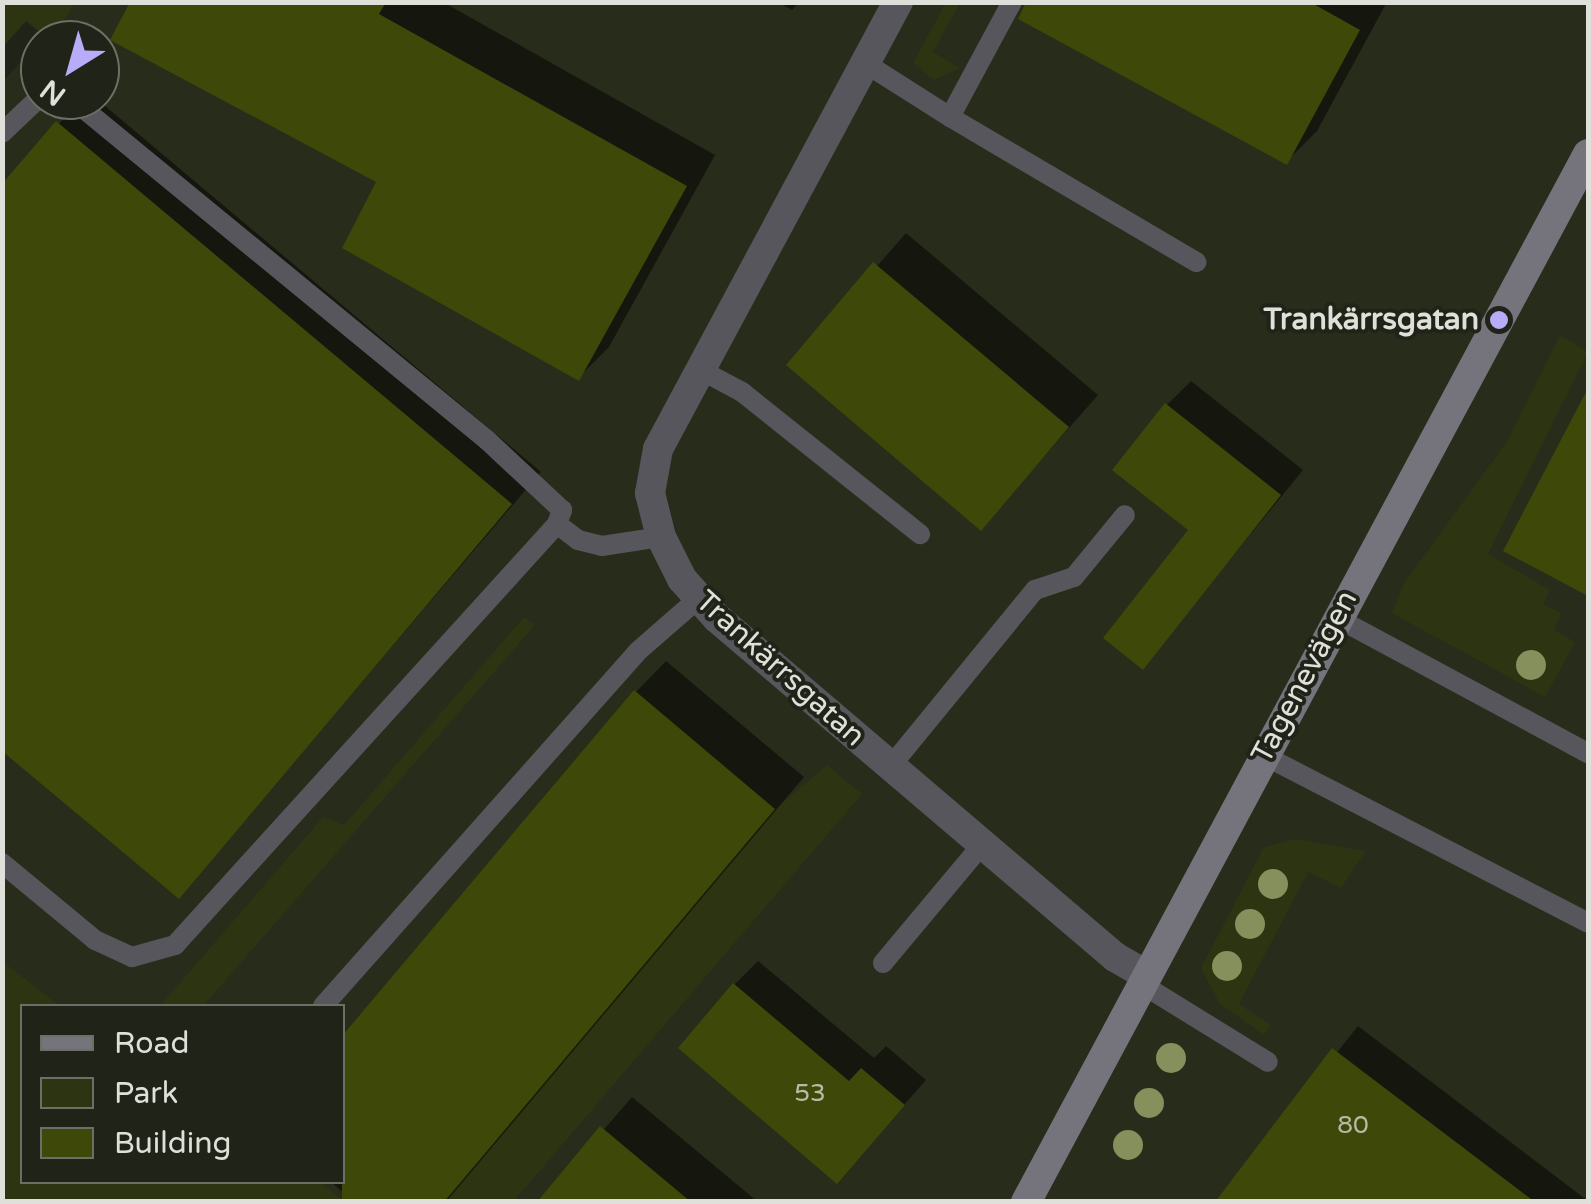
<!DOCTYPE html>
<meta charset="utf-8">
<style>
body{margin:0}
#map{position:relative;width:1591px;height:1204px;overflow:hidden;background:#202318;font-family:"Varela Round",sans-serif}
div>[style]{position:absolute}
[style*='--x']{left:calc(var(--x)*1px);top:calc(var(--y)*1px);width:calc(var(--w)*1px);rotate:calc(var(--a)*1deg)}
.built>*{inset:0;background:#282c1b}
.green>*{inset:0;background:#2d3412}
.shadow>*{inset:0;background:#0007}
.building>*{inset:0;background:#3e4809}
.lane>*{height:20px;margin:-10px;padding:0 10px;transform-origin:10px;border-radius:10px;background:#57565c}
.street>*{height:30px;margin:-15px;padding:0 15px;transform-origin:15px;border-radius:15px;background:#57565c}
.secondary>*{height:30px;margin:-15px;padding:0 15px;transform-origin:15px;border-radius:15px;background:#75747d}
.trees>*{width:30px;height:30px;margin:-15px;border-radius:50%;background:#85905c}
.dots>*{width:28px;height:28px;translate:-50% -50%;box-sizing:border-box;border:5px solid #202318;border-radius:50%}
span{translate:-50% -50%;white-space:nowrap;text-align:center;line-height:1.15;-webkit-text-stroke:8px #202318;paint-order:stroke}
.number-label{font-size:25px;color:#b7baa5}
.number-label span{-webkit-text-stroke-width:0}
.poi-label{font-size:30px;color:#dfe0d9;font-weight:700}
.right{translate:-100% -50%;text-align:right}
.street-label{font-size:30px;color:#dfe0d9}
.frame{position:absolute;inset:0;border:5px solid #dfe0d9;pointer-events:none}
.legend{position:absolute;left:20px;top:1004px;width:325px;height:180px;box-sizing:border-box;background:#202318;border:2px solid #6c6f65;margin:0;padding:12px 18px;list-style:none;font-size:30px;color:#dfe0d9}
.legend li{display:flex;align-items:center;gap:20px;height:50px}
.legend b{width:50px;border:2px solid #6c6f65}
.north{position:absolute;left:20px;top:20px;width:100px;height:100px;box-sizing:border-box;background:#202318;border:2px solid #6c6f65;border-radius:50%;rotate:217deg;font-size:28px;font-weight:700;line-height:40px;text-align:center;color:#dfe0d9}
.north::after{content:'';display:block;margin:auto;width:35px;height:45px;background:#b8abf7;clip-path:polygon(50% 0,100% 100%,50% 72%,0 100%)}
</style>
<div id="map">
<div class="built">
<i style="clip-path:polygon(67px 3px,1588px 3px,1588px 1201px,266px 1201px,242px 1182px,342px 1182px,342px 1006px,38px 1006px,3px 976px,2px 82px,40px 41px,40px 100px,100px 100px,100px 40px,41px 40px)"></i>
</div>
<div class="green">
<i style="clip-path:polygon(3px 2px,75px 3px,64px 20px,87px 40px,50px 40px,26px 21px,3px 47px)"></i>
<i style="clip-path:polygon(946px 2px,960px 3px,933px 52px,960px 68px,934px 80px,913px 63px)"></i>
<i style="clip-path:polygon(1560px 335px,1588px 352px,1488px 554px,1550px 590px,1543px 604px,1561px 613px,1554px 630px,1575px 642px,1545px 697px,1392px 613px,1404px 583px,1508px 440px)"></i>
<i style="clip-path:polygon(524px 617px,535px 625px,203px 1006px,160px 1006px,323px 817px,344px 825px)"></i>
<i style="clip-path:polygon(827px 765px,862px 794px,514px 1201px,444px 1202px,774px 810px)"></i>
<i style="clip-path:polygon(1296px 839px,1366px 851px,1341px 888px,1308px 872px,1239px 1004px,1271px 1025px,1264px 1035px,1220px 1004px,1201px 968px,1264px 847px)"></i>
<i style="clip-path:polygon(2px 961px,60px 1006px,22px 1006px,22px 1182px,319px 1182px,345px 1201px,3px 1201px)"></i>
</div>
<div class="shadow">
<i style="clip-path:polygon(134px 2px,443px 2px,715px 155px,609px 347px,578px 378px,379px 181px)"></i>
<i style="clip-path:polygon(778px 2px,799px 2px,792px 10px)"></i>
<i style="clip-path:polygon(1041px 2px,1387px 2px,1317px 131px,1286px 162px)"></i>
<i style="clip-path:polygon(80px 100px,98px 100px,541px 472px,179px 896px,2px 188px)"></i>
<i style="clip-path:polygon(906px 233px,1098px 395px,981px 528px,790px 365px)"></i>
<i style="clip-path:polygon(1191px 381px,1303px 470px,1143px 666px,1192px 529px,1167px 405px)"></i>
<i style="clip-path:polygon(1588px 394px,1588px 594px,1506px 550px)"></i>
<i style="clip-path:polygon(666px 661px,804px 777px,446px 1202px,354px 1202px,331px 1182px,342px 1182px,636px 692px)"></i>
<i style="clip-path:polygon(758px 961px,874px 1058px,886px 1046px,926px 1080px,837px 1181px,734px 985px)"></i>
<i style="clip-path:polygon(1358px 1026px,1588px 1201px,1588px 1202px,1218px 1202px)"></i>
<i style="clip-path:polygon(632px 1097px,758px 1202px,541px 1202px)"></i>
</div>
<div class="building">
<i style="clip-path:polygon(130px 2px,386px 2px,379px 14px,687px 186px,579px 381px,342px 248px,376px 182px,110px 40px)"></i>
<i style="clip-path:polygon(1026px 2px,1310px 2px,1360px 30px,1287px 165px,1018px 19px)"></i>
<i style="clip-path:polygon(56px 121px,512px 504px,179px 899px,2px 751px,2px 184px)"></i>
<i style="clip-path:polygon(873px 262px,1069px 427px,981px 531px,786px 365px)"></i>
<i style="clip-path:polygon(1588px 388px,1588px 596px,1503px 551px)"></i>
<i style="clip-path:polygon(1165px 403px,1281px 495px,1143px 670px,1103px 638px,1188px 530px,1112px 470px)"></i>
<i style="clip-path:polygon(634px 690px,775px 809px,444px 1202px,342px 1202px,342px 1036px)"></i>
<i style="clip-path:polygon(733px 983px,849px 1081px,861px 1068px,905px 1105px,837px 1184px,678px 1048px)"></i>
<i style="clip-path:polygon(1332px 1048px,1535px 1202px,1215px 1202px)"></i>
<i style="clip-path:polygon(600px 1126px,691px 1202px,537px 1202px)"></i>
</div>
<div class="lane">
<i style="--x:865;--y:63;--w:101;--a:32.4"></i>
<i style="--x:950;--y:117;--w:131;--a:-61.7"></i>
<i style="--x:950;--y:117;--w:286;--a:30.5"></i>
<i style="--x:2;--y:133;--w:52;--a:-43.5"></i>
<i style="--x:699;--y:369;--w:49;--a:28.1"></i>
<i style="--x:742;--y:392;--w:228;--a:38.6"></i>
<i style="--x:557;--y:524;--w:26;--a:37"></i>
<i style="--x:578;--y:540;--w:25;--a:14"></i>
<i style="--x:602;--y:546;--w:60;--a:-8.7"></i>
<i style="--x:1337;--y:618;--w:285;--a:28.3"></i>
<i style="--x:1263;--y:755;--w:366;--a:27.3"></i>
<i style="--x:890;--y:767;--w:229;--a:-50.7"></i>
<i style="--x:1035;--y:590;--w:41;--a:-18.4"></i>
<i style="--x:1074;--y:577;--w:80;--a:-50.6"></i>
<i style="--x:2;--y:863;--w:121;--a:39.6"></i>
<i style="--x:95;--y:940;--w:41;--a:24.7"></i>
<i style="--x:132;--y:957;--w:45;--a:-15.6"></i>
<i style="--x:175;--y:945;--w:568;--a:-47.78"></i>
<i style="--x:557;--y:524;--w:15;--a:-70"></i>
<i style="--x:562;--y:510;--w:103;--a:-137"></i>
<i style="--x:487;--y:440;--w:536;--a:-140.61"></i>
<i style="--x:883;--y:963;--w:153;--a:-50.1"></i>
<i style="--x:1140;--y:983;--w:150;--a:31.7"></i>
<i style="--x:323;--y:1006;--w:473;--a:-48.4"></i>
<i style="--x:637;--y:652;--w:82;--a:-41.1"></i>
</div>
<div class="street">
<i style="--x:898;--y:2;--w:507;--a:118.23"></i>
<i style="--x:658;--y:449;--w:45;--a:100.3"></i>
<i style="--x:650;--y:493;--w:45;--a:76"></i>
<i style="--x:661;--y:537;--w:47;--a:63.4"></i>
<i style="--x:682;--y:579;--w:52;--a:48.1"></i>
<i style="--x:717;--y:618;--w:523;--a:40.42"></i>
<i style="--x:1115;--y:957;--w:34;--a:30"></i>
</div>
<div class="secondary">
<i style="--x:1026;--y:1202;--w:1189;--a:-61.8"></i>
</div>
<div class="trees">
<i style="left:1531px;top:665px"></i>
<i style="left:1273px;top:884px"></i>
<i style="left:1250px;top:924px"></i>
<i style="left:1227px;top:966px"></i>
<i style="left:1171px;top:1058px"></i>
<i style="left:1149px;top:1103px"></i>
<i style="left:1128px;top:1145px"></i>
</div>
<div class="dots">
<i style="left:1499px;top:320px;background:#b8abf7"></i>
</div>
<div class="number-label">
<span style="left:810px;top:1093px">53</span>
<span style="left:1353px;top:1125px">80</span>
</div>
<div class="poi-label">
<span class="right" style="left:1479px;top:320px">Trankärrsgatan</span>
</div>
<div class="street-label">
<span style="left:780px;top:669px;rotate:42deg">Trankärrsgatan</span>
<span style="left:1305px;top:677px;rotate:-62deg">Tagenevägen</span>
</div>
<div class="frame"></div>
<ul class="legend">
<li><b style="height:12px;background:#75747d"></b>Road</li>
<li><b style="height:28px;background:#2d3412"></b>Park</li>
<li><b style="height:28px;background:#3e4809"></b>Building</li>
</ul>
<div class="north">N</div>
</div>
